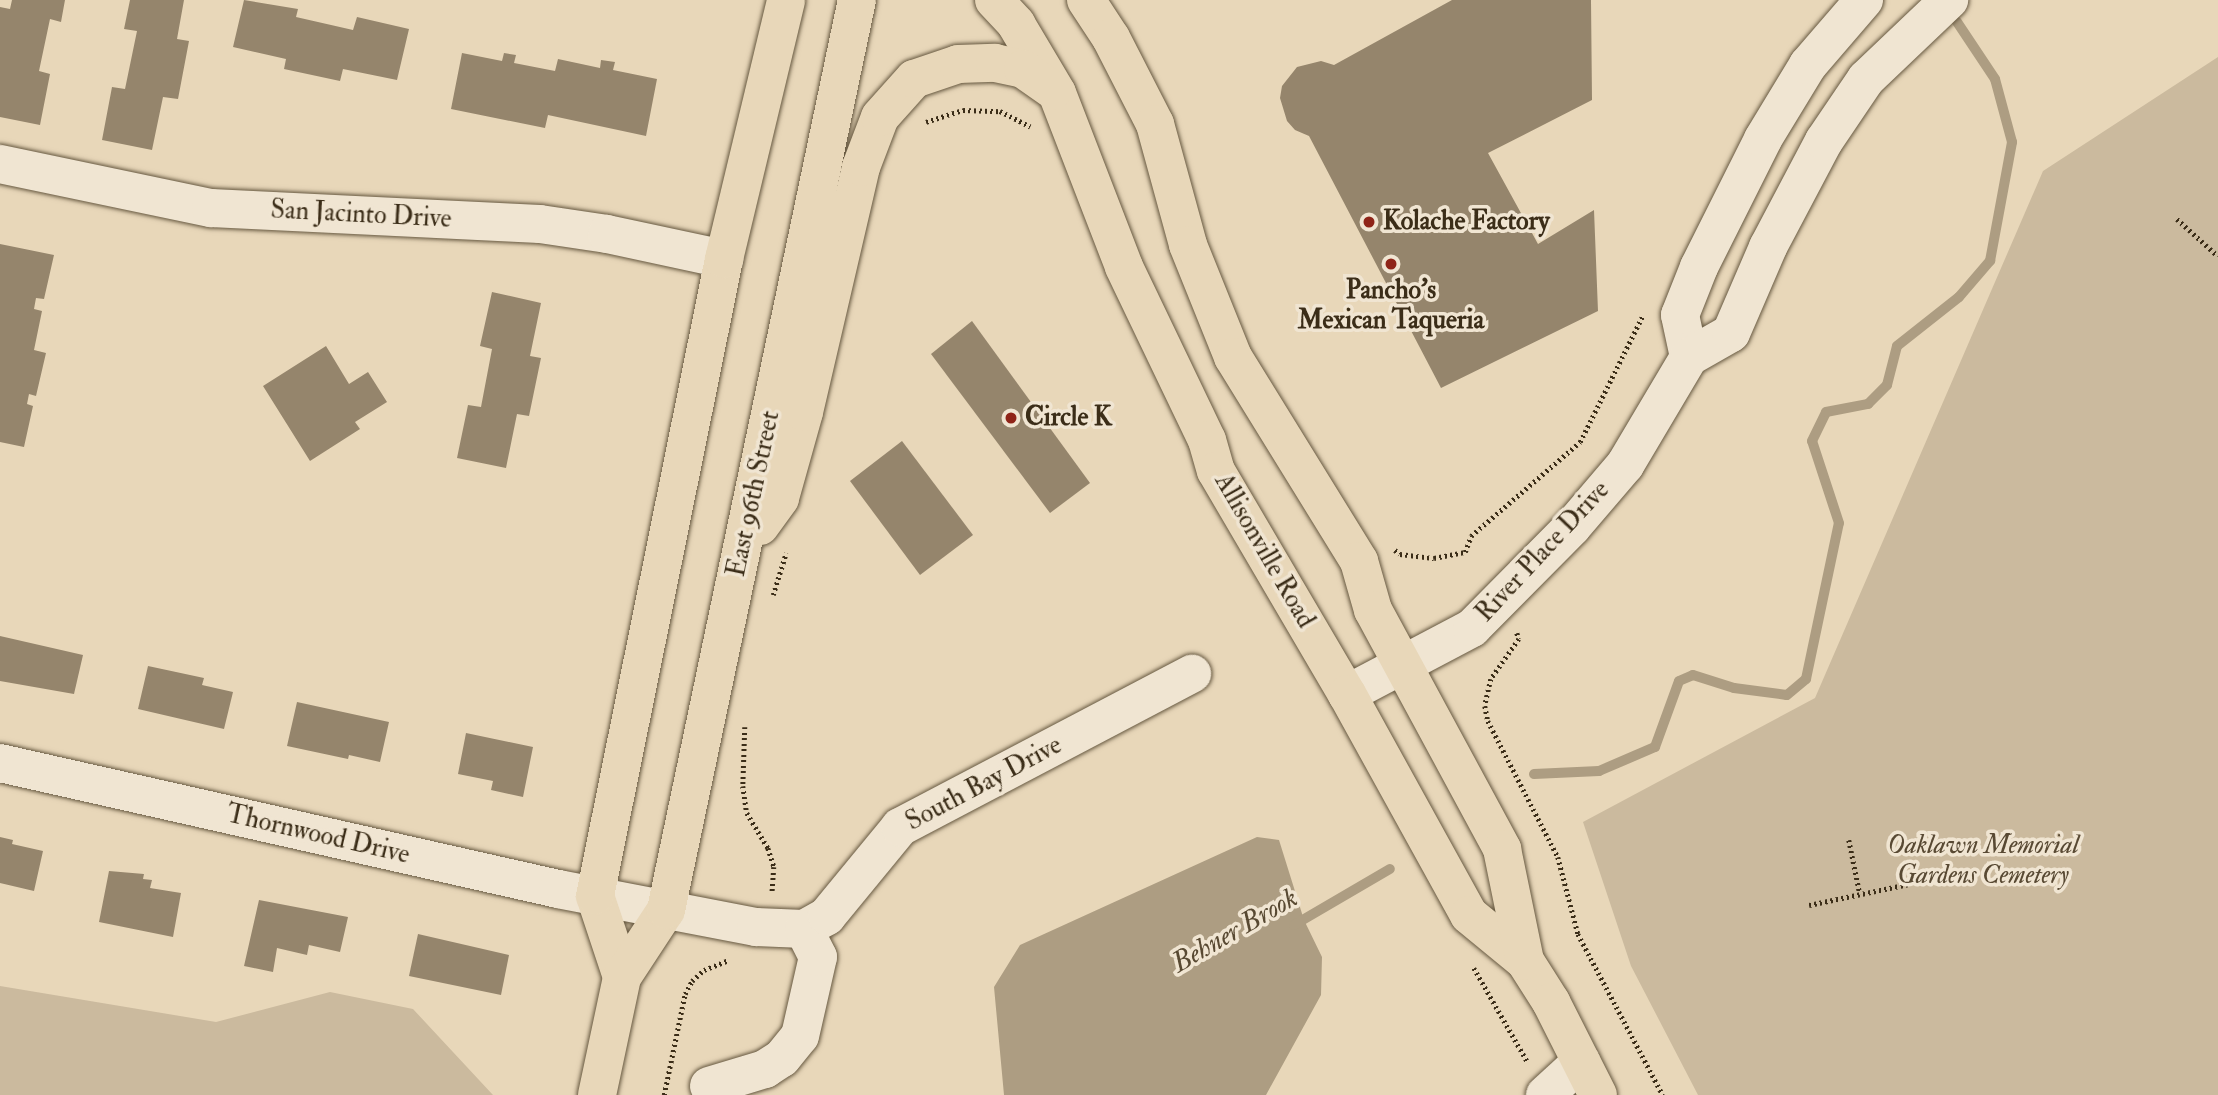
<!DOCTYPE html>
<style>
body{margin:0}
#map{position:relative;width:2218px;height:1095px;overflow:hidden;background:#e8d7b9;font-family:"IM FELL Double Pica",serif}
div>[style]{position:absolute}
[style*='--x']{left:calc(var(--x)*1px);top:calc(var(--y)*1px);width:calc(var(--w)*1px);rotate:calc(var(--a)*1deg)}
.green>*{inset:0;background:#cbba9e}
.water>*{inset:0;background:#ad9d82}
.stream>*{height:10px;margin:-5px;padding:0 5px;transform-origin:5px;border-radius:5px;background:#ad9d82}
.building>*{inset:0;background:#95856c}
.path>*{height:4.5px;margin-top:-2.25px;transform-origin:0;background:repeating-linear-gradient(90deg,#3b2d18 0 2px,transparent 0 5.5px)}
.roads{filter:drop-shadow(0 0 2px #665840) drop-shadow(0 0 2px #665840)}
.minor>*{height:38px;margin:-19px;padding:0 19px;transform-origin:19px;border-radius:19px;background:#f0e5d2}
.major>*{height:38px;margin:-19px;padding:0 19px;transform-origin:19px;border-radius:19px;background:#e8d7b9}
.dots>*{width:19px;height:19px;translate:-50% -50%;box-sizing:border-box;border:4px solid #f0e5d2;border-radius:50%}
span{translate:-50% -50%;white-space:nowrap;text-align:center;line-height:1.15;-webkit-text-stroke:7px #f0e5d2;paint-order:stroke}
.street-label{font-size:26px;color:#3b2d18}
.poi-label{font-size:26px;color:#3b2d18;font-weight:700}
.left{translate:0 -50%;text-align:left}
.park-label{font-size:26px;color:#584933;font-style:italic}
.water-label{font-size:28px;color:#584932;font-style:italic}
</style>
<div id="map">
<div class="green">
<i style="clip-path:polygon(2218px 57px,2218px 1095px,1698px 1095px,1631px 966px,1583px 822px,1815px 698px,2043px 171px)"></i>
<i style="clip-path:polygon(0 986px,216px 1022px,330px 992px,413px 1009px,493px 1095px,0 1095px)"></i>
</div>
<div class="water">
<i style="clip-path:polygon(1257px 837px,1279px 840px,1304px 920px,1322px 957px,1321px 995px,1266px 1095px,1004px 1095px,994px 987px,1020px 945px)"></i>
</div>
<div class="stream">
<i style="--x:1534;--y:774;--w:65;--a:-2.6"></i>
<i style="--x:1599;--y:771;--w:61;--a:-23.2"></i>
<i style="--x:1655;--y:747;--w:70;--a:-70"></i>
<i style="--x:1679;--y:681;--w:15;--a:-23"></i>
<i style="--x:1693;--y:675;--w:43;--a:17.6"></i>
<i style="--x:1734;--y:688;--w:53;--a:7.5"></i>
<i style="--x:1787;--y:695;--w:25;--a:-40"></i>
<i style="--x:1806;--y:679;--w:159;--a:-78.1"></i>
<i style="--x:1839;--y:523;--w:86;--a:-108.2"></i>
<i style="--x:1812;--y:441;--w:32;--a:-64"></i>
<i style="--x:1826;--y:412;--w:43;--a:-10.8"></i>
<i style="--x:1868;--y:404;--w:27;--a:-45"></i>
<i style="--x:1887;--y:385;--w:40;--a:-75.6"></i>
<i style="--x:1897;--y:346;--w:79;--a:-38.3"></i>
<i style="--x:1959;--y:297;--w:48;--a:-49.3"></i>
<i style="--x:1990;--y:261;--w:121;--a:-79.5"></i>
<i style="--x:2012;--y:142;--w:65;--a:-105.1"></i>
<i style="--x:1995;--y:79;--w:69;--a:-123.7"></i>
<i style="--x:1294;--y:925;--w:111;--a:-30.3"></i>
</div>
<div class="building">
<i style="clip-path:polygon(12px 0,65px 0,61px 22px,50px 19px,39px 71px,50px 74px,40px 125px,0 117px,0 7px,10px 9px)"></i>
<i style="clip-path:polygon(130px 0,184px 0,177px 39px,189px 41px,178px 99px,163px 97px,152px 150px,102px 140px,112px 87px,125px 89px,137px 31px,124px 29px)"></i>
<i style="clip-path:polygon(244px 0,298px 9px,296px 17px,353px 30px,357px 17px,409px 29px,397px 80px,343px 69px,340px 81px,284px 69px,286px 59px,233px 47px)"></i>
<i style="clip-path:polygon(1452px 0,1591px 0,1592px 100px,1488px 153px,1538px 244px,1594px 210px,1598px 311px,1441px 388px,1309px 136px,1295px 130px,1287px 121px,1280px 98px,1282px 86px,1297px 67px,1321px 61px,1334px 65px)"></i>
<i style="clip-path:polygon(462px 53px,502px 61px,504px 53px,516px 55px,514px 63px,555px 71px,558px 59px,600px 68px,601px 60px,615px 62px,613px 70px,657px 79px,646px 136px,548px 115px,545px 128px,451px 109px)"></i>
<i style="clip-path:polygon(0 244px,54px 255px,44px 299px,36px 298px,34px 309px,42px 311px,34px 350px,46px 353px,36px 396px,29px 394px,27px 404px,33px 406px,24px 447px,0 442px)"></i>
<i style="clip-path:polygon(492px 292px,541px 303px,530px 356px,541px 358px,529px 416px,517px 414px,506px 468px,457px 458px,468px 405px,481px 407px,492px 349px,480px 346px)"></i>
<i style="clip-path:polygon(972px 321px,1090px 483px,1050px 513px,931px 354px)"></i>
<i style="clip-path:polygon(326px 346px,349px 384px,368px 372px,387px 402px,355px 422px,360px 429px,310px 461px,263px 386px)"></i>
<i style="clip-path:polygon(902px 441px,973px 535px,920px 575px,850px 481px)"></i>
<i style="clip-path:polygon(0 636px,83px 655px,74px 694px,0 681px)"></i>
<i style="clip-path:polygon(148px 666px,204px 678px,202px 685px,233px 692px,224px 729px,138px 709px)"></i>
<i style="clip-path:polygon(297px 702px,389px 722px,380px 762px,349px 755px,348px 759px,287px 746px)"></i>
<i style="clip-path:polygon(466px 733px,533px 747px,523px 797px,491px 790px,493px 781px,458px 774px)"></i>
<i style="clip-path:polygon(0 837px,13px 840px,12px 844px,43px 851px,34px 891px,0 883px)"></i>
<i style="clip-path:polygon(109px 871px,144px 874px,143px 879px,152px 880px,150px 888px,181px 893px,173px 937px,99px 922px)"></i>
<i style="clip-path:polygon(259px 900px,348px 917px,340px 952px,309px 945px,307px 955px,277px 948px,273px 972px,244px 966px)"></i>
<i style="clip-path:polygon(418px 934px,509px 955px,501px 995px,409px 976px)"></i>
</div>
<div class="path">
<i style="--x:926;--y:122;--w:39;--a:-18"></i>
<i style="--x:963;--y:110;--w:37;--a:2"></i>
<i style="--x:1000;--y:111;--w:34;--a:27"></i>
<i style="--x:2177;--y:219;--w:55;--a:42.1"></i>
<i style="--x:1395;--y:550;--w:6;--a:39"></i>
<i style="--x:1400;--y:554;--w:34;--a:7"></i>
<i style="--x:1434;--y:558;--w:32;--a:-11"></i>
<i style="--x:1465;--y:552;--w:17;--a:-69"></i>
<i style="--x:1471;--y:536;--w:144;--a:-40.8"></i>
<i style="--x:1580;--y:442;--w:140;--a:-63.6"></i>
<i style="--x:773;--y:595;--w:44;--a:-72.8"></i>
<i style="--x:1517;--y:633;--w:6;--a:72"></i>
<i style="--x:1519;--y:639;--w:49;--a:125"></i>
<i style="--x:1491;--y:679;--w:28;--a:103"></i>
<i style="--x:1485;--y:706;--w:15;--a:79"></i>
<i style="--x:1488;--y:721;--w:153;--a:62.8"></i>
<i style="--x:1558;--y:857;--w:80;--a:75.4"></i>
<i style="--x:1578;--y:934;--w:182;--a:62.2"></i>
<i style="--x:745;--y:727;--w:59;--a:91.9"></i>
<i style="--x:743;--y:786;--w:27;--a:82"></i>
<i style="--x:747;--y:813;--w:41;--a:59"></i>
<i style="--x:768;--y:848;--w:20;--a:72"></i>
<i style="--x:774;--y:867;--w:26;--a:94"></i>
<i style="--x:1849;--y:840;--w:55;--a:78.5"></i>
<i style="--x:1809;--y:905;--w:102;--a:-11.9"></i>
<i style="--x:1474;--y:968;--w:107;--a:60.3"></i>
<i style="--x:664;--y:1095;--w:103;--a:-78.3"></i>
<i style="--x:685;--y:994;--w:15;--a:-62"></i>
<i style="--x:692;--y:981;--w:16;--a:-43"></i>
<i style="--x:704;--y:970;--w:27;--a:-22"></i>
</div>
<div class="roads">
<div class="minor">
<i style="--x:0;--y:164;--w:216;--a:11.8"></i>
<i style="--x:211;--y:208;--w:329;--a:2.8"></i>
<i style="--x:540;--y:224;--w:68;--a:8.5"></i>
<i style="--x:607;--y:234;--w:120;--a:12.1"></i>
<i style="--x:1689;--y:357;--w:43;--a:-102.1"></i>
<i style="--x:1680;--y:315;--w:52;--a:-68.4"></i>
<i style="--x:1699;--y:267;--w:143;--a:-63.4"></i>
<i style="--x:1763;--y:139;--w:87;--a:-58.7"></i>
<i style="--x:1808;--y:65;--w:86;--a:-49.3"></i>
<i style="--x:1347;--y:694;--w:141;--a:-27.8"></i>
<i style="--x:1472;--y:628;--w:142;--a:-45.3"></i>
<i style="--x:1572;--y:527;--w:82;--a:-49.5"></i>
<i style="--x:1625;--y:465;--w:126;--a:-59.3"></i>
<i style="--x:1689;--y:357;--w:48;--a:-29.7"></i>
<i style="--x:1731;--y:333;--w:94;--a:-66.7"></i>
<i style="--x:1768;--y:247;--w:120;--a:-62.2"></i>
<i style="--x:1824;--y:141;--w:75;--a:-55.9"></i>
<i style="--x:1866;--y:79;--w:115;--a:-43.6"></i>
<i style="--x:0;--y:763;--w:572;--a:12.72"></i>
<i style="--x:558;--y:889;--w:202;--a:10.9"></i>
<i style="--x:756;--y:927;--w:48;--a:2.4"></i>
<i style="--x:709;--y:1086;--w:59;--a:-16.9"></i>
<i style="--x:765;--y:1069;--w:20;--a:-33"></i>
<i style="--x:782;--y:1058;--w:28;--a:-51"></i>
<i style="--x:800;--y:1036;--w:81;--a:-77.2"></i>
<i style="--x:818;--y:957;--w:31;--a:-117"></i>
<i style="--x:804;--y:929;--w:26;--a:-29"></i>
<i style="--x:827;--y:916;--w:115;--a:-50.6"></i>
<i style="--x:900;--y:827;--w:330;--a:-27.7"></i>
<i style="--x:1545;--y:1095;--w:49;--a:-42.5"></i>
</div>
<div class="major">
<i style="--x:994;--y:0;--w:33;--a:47"></i>
<i style="--x:1016;--y:24;--w:80;--a:59.3"></i>
<i style="--x:1057;--y:93;--w:186;--a:68.9"></i>
<i style="--x:1124;--y:267;--w:192;--a:64.4"></i>
<i style="--x:1207;--y:440;--w:32;--a:74"></i>
<i style="--x:1216;--y:471;--w:259;--a:59.6"></i>
<i style="--x:1347;--y:694;--w:252;--a:61.1"></i>
<i style="--x:1469;--y:915;--w:72;--a:39.4"></i>
<i style="--x:1525;--y:961;--w:49;--a:57.6"></i>
<i style="--x:1551;--y:1002;--w:104;--a:63.2"></i>
<i style="--x:1086;--y:0;--w:45;--a:56.7"></i>
<i style="--x:1111;--y:38;--w:97;--a:62.9"></i>
<i style="--x:1155;--y:124;--w:125;--a:74.7"></i>
<i style="--x:1188;--y:245;--w:121;--a:68.1"></i>
<i style="--x:1233;--y:357;--w:240;--a:58.3"></i>
<i style="--x:1359;--y:561;--w:51;--a:74.1"></i>
<i style="--x:1373;--y:610;--w:272;--a:61.6"></i>
<i style="--x:1502;--y:849;--w:114;--a:78.4"></i>
<i style="--x:760;--y:526;--w:34;--a:-54"></i>
<i style="--x:780;--y:498;--w:89;--a:-74.4"></i>
<i style="--x:804;--y:412;--w:252;--a:-76.9"></i>
<i style="--x:861;--y:167;--w:53;--a:-69.2"></i>
<i style="--x:880;--y:117;--w:51;--a:-48.2"></i>
<i style="--x:914;--y:79;--w:46;--a:-18.8"></i>
<i style="--x:958;--y:64;--w:37;--a:-2"></i>
<i style="--x:995;--y:63;--w:29;--a:12"></i>
<i style="--x:1023;--y:69;--w:37;--a:35"></i>
<i style="--x:622;--y:977;--w:85;--a:-108.4"></i>
<i style="--x:595;--y:896;--w:650;--a:-78.55"></i>
<i style="--x:724;--y:259;--w:266;--a:-76.5"></i>
<i style="--x:597;--y:1095;--w:121;--a:-78"></i>
<i style="--x:622;--y:977;--w:80;--a:-56.7"></i>
<i style="--x:666;--y:910;--w:930;--a:-78.15"></i>
</div>
</div>
<div class="dots">
<i style="left:1369px;top:222px;background:#8f2418"></i>
<i style="left:1391px;top:264px;background:#8f2418"></i>
<i style="left:1011px;top:418px;background:#8f2418"></i>
</div>
<div class="street-label">
<span style="left:361px;top:215px;rotate:3deg">San Jacinto Drive</span>
<span style="left:754px;top:494px;rotate:-78deg">East 96th Street</span>
<span style="left:1264px;top:551px;rotate:60deg">Allisonville Road</span>
<span style="left:1543px;top:552px;rotate:-47deg">River Place Drive</span>
<span style="left:984px;top:784px;rotate:-28deg">South Bay Drive</span>
<span style="left:318px;top:835px;rotate:13deg">Thornwood Drive</span>
</div>
<div class="poi-label">
<span class="left" style="left:1383px;top:222px">Kolache Factory</span>
<span style="left:1391px;top:306px">Pancho's<br>Mexican Taqueria</span>
<span class="left" style="left:1025px;top:418px">Circle K</span>
</div>
<div class="park-label">
<span style="left:1983px;top:861px">Oaklawn Memorial<br>Gardens Cemetery</span>
</div>
<div class="water-label">
<span style="left:1235px;top:931px;rotate:-30deg">Behner Brook</span>
</div>
</div>
